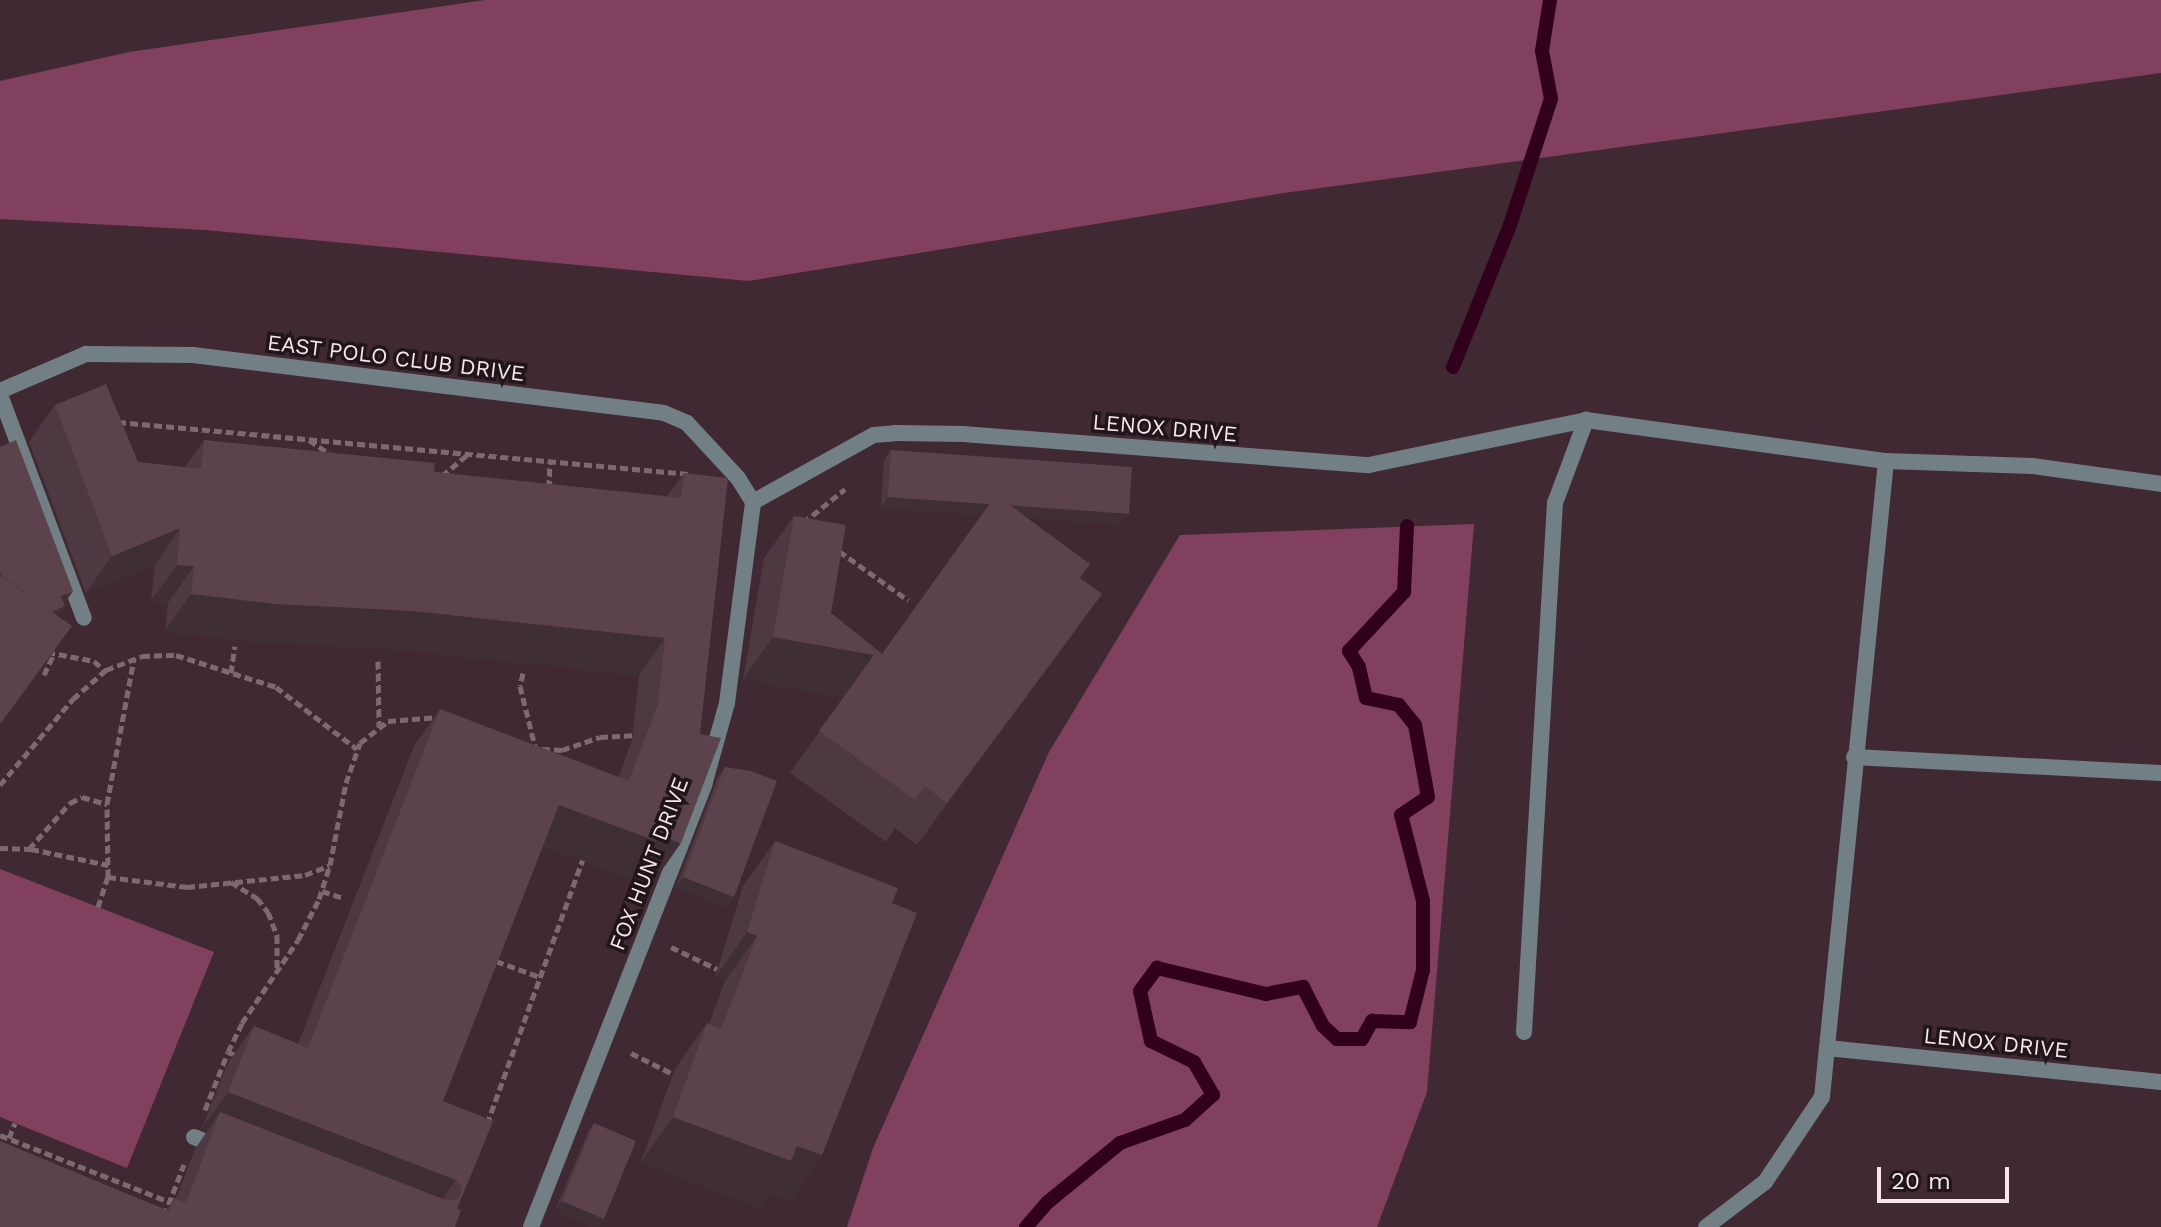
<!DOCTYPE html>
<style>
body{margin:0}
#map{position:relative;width:2161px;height:1227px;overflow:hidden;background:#402933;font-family:"Work Sans",sans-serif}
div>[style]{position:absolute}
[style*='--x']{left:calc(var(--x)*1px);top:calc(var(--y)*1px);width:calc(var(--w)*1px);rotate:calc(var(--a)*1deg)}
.green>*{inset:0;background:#81405e}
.stream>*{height:14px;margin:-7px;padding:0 7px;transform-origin:7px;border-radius:7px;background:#31001b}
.path>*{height:5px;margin-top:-2.5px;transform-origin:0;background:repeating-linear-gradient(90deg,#7e6972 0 8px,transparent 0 12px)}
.minor>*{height:16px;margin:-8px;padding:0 8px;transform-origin:8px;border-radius:8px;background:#727f84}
.wall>*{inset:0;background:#4e3942}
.shaded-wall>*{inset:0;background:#402e36}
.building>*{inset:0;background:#5b424d}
span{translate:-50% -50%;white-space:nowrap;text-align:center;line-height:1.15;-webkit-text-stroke:7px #20151a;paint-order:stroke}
.street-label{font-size:22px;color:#f7e7ed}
.scale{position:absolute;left:1877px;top:1167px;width:132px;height:36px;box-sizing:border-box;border:4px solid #f7e7ed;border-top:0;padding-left:10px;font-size:24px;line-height:28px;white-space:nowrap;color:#f7e7ed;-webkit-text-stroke:6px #20151a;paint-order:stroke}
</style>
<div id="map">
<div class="green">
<i style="clip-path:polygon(485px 0,2161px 0,2161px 73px,1284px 193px,749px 281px,205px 230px,0 219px,0 81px,129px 52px)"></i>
<i style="clip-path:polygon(1474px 524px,1427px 1092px,1377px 1227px,847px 1227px,873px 1148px,1049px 752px,1180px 535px)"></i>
<i style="clip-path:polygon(0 869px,214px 952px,127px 1168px,0 1117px)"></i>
</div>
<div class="stream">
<i style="--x:1453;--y:367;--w:153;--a:-68.1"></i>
<i style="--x:1510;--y:225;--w:133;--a:-72"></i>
<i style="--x:1551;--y:99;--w:49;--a:-100.6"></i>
<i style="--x:1542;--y:51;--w:52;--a:-81.1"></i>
<i style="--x:1026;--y:1227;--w:33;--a:-49"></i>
<i style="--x:1048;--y:1202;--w:93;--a:-39.3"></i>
<i style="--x:1120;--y:1143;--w:69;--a:-19.5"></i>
<i style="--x:1185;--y:1120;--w:38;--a:-42"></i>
<i style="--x:1213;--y:1095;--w:38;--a:-120"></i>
<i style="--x:1194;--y:1062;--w:48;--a:-154"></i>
<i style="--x:1151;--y:1041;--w:51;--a:-102.4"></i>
<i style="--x:1140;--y:991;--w:29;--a:-54"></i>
<i style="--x:1157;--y:968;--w:112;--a:13.4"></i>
<i style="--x:1266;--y:994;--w:38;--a:-11"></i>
<i style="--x:1303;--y:987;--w:44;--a:62.9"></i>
<i style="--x:1323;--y:1026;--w:19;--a:43"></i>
<i style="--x:1337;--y:1039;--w:25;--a:0"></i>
<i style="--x:1362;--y:1039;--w:21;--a:-61"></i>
<i style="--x:1372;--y:1021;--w:38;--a:2"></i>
<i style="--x:1410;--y:1022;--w:54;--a:-76"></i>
<i style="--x:1423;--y:970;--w:69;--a:-90"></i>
<i style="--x:1423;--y:901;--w:89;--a:-104.3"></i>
<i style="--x:1401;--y:815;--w:32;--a:-34"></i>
<i style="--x:1428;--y:797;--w:73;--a:-100.2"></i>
<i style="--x:1415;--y:725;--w:26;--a:-129"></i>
<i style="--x:1399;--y:705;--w:34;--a:-168"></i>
<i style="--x:1366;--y:698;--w:32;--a:-103"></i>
<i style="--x:1359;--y:667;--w:19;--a:-122"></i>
<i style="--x:1349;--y:651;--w:81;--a:-47"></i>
<i style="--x:1404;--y:592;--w:66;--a:-87.4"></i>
</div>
<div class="path">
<i style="--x:118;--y:422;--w:573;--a:5.2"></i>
<i style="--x:309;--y:440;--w:30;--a:34"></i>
<i style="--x:442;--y:476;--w:34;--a:-40"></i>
<i style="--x:549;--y:488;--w:27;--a:-88"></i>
<i style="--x:803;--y:523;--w:54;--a:-39"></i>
<i style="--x:839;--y:551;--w:85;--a:35.4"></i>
<i style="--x:47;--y:652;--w:48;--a:10.8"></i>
<i style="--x:94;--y:661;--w:15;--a:42"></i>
<i style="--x:378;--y:661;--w:66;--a:89.1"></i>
<i style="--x:231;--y:673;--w:27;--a:-82"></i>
<i style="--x:523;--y:673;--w:13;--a:103"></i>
<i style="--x:520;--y:686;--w:66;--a:76"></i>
<i style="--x:44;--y:675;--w:23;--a:-65"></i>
<i style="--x:542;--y:749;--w:20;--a:3"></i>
<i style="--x:562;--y:750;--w:40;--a:-18.9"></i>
<i style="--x:600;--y:737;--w:38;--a:-3"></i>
<i style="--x:0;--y:785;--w:113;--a:-49.7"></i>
<i style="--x:73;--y:699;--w:44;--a:-41.3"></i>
<i style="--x:106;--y:670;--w:39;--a:-21"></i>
<i style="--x:142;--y:656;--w:34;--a:-2"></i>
<i style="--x:176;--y:655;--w:105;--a:17.7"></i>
<i style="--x:276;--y:687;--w:102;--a:37.4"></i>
<i style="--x:0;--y:848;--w:31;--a:2"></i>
<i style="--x:31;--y:849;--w:79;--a:11.7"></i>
<i style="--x:29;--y:849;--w:62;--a:-48.3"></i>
<i style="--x:70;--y:803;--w:13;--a:-27"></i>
<i style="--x:82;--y:797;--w:26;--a:16"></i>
<i style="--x:108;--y:877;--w:73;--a:-90.8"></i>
<i style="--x:107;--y:804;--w:148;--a:-79.5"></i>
<i style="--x:231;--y:882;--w:31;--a:32"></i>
<i style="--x:257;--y:898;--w:18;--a:52"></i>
<i style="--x:268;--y:912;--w:26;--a:69"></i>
<i style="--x:277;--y:936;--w:32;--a:90"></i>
<i style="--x:322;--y:891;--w:22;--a:18"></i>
<i style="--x:98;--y:907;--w:32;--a:-72"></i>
<i style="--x:108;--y:877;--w:80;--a:7.2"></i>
<i style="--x:187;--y:887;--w:119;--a:-5.8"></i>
<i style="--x:305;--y:875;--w:26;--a:-21"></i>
<i style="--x:671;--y:947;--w:51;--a:25.6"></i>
<i style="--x:496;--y:961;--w:47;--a:20"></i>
<i style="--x:228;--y:1052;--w:32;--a:-64"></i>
<i style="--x:242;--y:1023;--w:100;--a:-56"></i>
<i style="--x:298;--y:940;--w:46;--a:-62.9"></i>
<i style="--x:319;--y:899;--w:36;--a:-72"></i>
<i style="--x:330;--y:865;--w:84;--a:-79"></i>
<i style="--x:346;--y:783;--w:42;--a:-70.7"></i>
<i style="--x:360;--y:743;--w:36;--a:-38"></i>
<i style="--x:388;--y:721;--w:51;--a:-4.5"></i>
<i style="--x:631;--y:1053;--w:47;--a:26.6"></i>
<i style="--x:205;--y:1110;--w:62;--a:-68.4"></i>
<i style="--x:228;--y:1052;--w:12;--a:20"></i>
<i style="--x:487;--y:1124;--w:282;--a:-70.1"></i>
<i style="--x:0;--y:1135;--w:183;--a:21.5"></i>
<i style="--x:9;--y:1138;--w:16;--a:-68"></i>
<i style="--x:160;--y:1227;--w:67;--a:-69.1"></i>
</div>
<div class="minor">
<i style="--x:0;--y:391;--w:94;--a:-23.3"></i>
<i style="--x:86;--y:354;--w:107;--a:0.5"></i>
<i style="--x:193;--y:355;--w:475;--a:7"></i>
<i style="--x:664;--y:413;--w:25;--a:23"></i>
<i style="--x:687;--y:423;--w:75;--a:47.2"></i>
<i style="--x:738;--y:478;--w:28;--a:58"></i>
<i style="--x:0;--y:395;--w:238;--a:69.4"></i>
<i style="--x:753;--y:502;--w:138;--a:-29"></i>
<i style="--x:874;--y:435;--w:21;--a:-5"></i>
<i style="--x:895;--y:433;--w:68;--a:0.8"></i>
<i style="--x:963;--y:434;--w:407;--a:4.4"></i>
<i style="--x:1369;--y:465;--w:222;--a:-11.7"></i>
<i style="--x:1854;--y:757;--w:307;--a:3"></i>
<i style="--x:1524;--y:1032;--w:530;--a:-86.65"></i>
<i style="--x:1555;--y:503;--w:89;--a:-69.5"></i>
<i style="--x:1586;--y:420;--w:303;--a:7.8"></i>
<i style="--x:1827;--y:1048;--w:336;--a:5.8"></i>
<i style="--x:194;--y:1137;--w:27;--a:22"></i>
<i style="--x:531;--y:1227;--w:475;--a:-68.6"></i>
<i style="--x:704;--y:785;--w:85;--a:-74.3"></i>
<i style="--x:727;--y:703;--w:203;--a:-82.6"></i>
<i style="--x:1706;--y:1227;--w:74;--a:-37.3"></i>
<i style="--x:1765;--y:1182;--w:102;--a:-56.2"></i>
<i style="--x:1822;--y:1097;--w:639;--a:-84.25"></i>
<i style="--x:1886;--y:461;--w:146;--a:2"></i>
<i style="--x:2032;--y:466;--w:130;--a:7.9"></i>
</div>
<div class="wall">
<i style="clip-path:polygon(55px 405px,138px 462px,185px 467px,204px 440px,434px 472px,667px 496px,684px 473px,655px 880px,635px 872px,630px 878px,543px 846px,443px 1101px,493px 1121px,457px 1209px,0 1227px,166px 1210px,175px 1198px,176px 1199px,195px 1149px,208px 1130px,202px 1128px,228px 1063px,254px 1026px,298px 1044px,414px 746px,440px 709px,619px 777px,632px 740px,639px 675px,387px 648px,251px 641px,165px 631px,168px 603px,151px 601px,155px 565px,86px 593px,29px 442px)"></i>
<i style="clip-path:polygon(891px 450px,1122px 524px,1026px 517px,1080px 578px,1072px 636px,917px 845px,895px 828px,886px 842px,790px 773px,844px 697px,743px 679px,764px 558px,794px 516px,831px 613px,882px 654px,982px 514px,881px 507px,884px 460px)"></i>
<i style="clip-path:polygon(725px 767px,734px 897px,727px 907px,676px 887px,718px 777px)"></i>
<i style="clip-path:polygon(775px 841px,892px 903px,822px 1155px,790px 1201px,769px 1193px,759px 1207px,641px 1162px,675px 1069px,707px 1023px,709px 1024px,725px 981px,715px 978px,743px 886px)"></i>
<i style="clip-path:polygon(594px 1123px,604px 1219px,598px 1227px,593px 1227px,555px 1211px,587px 1134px)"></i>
</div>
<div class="shaded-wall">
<i style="clip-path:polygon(888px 497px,1129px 514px,1122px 524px,881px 507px)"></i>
<i style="clip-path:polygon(180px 528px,155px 565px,86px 593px,112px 556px)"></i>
<i style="clip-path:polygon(177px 565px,194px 566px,168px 603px,151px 601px)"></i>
<i style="clip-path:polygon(73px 591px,66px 601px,54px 606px,61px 596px)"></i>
<i style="clip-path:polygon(191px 594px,413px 611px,665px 638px,639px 675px,387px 648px,251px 641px,165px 631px)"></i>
<i style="clip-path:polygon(1102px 594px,1072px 636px,917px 845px,947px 803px)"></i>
<i style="clip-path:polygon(65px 606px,58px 616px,22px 624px)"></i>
<i style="clip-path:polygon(72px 626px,40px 672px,0 726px,0 724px)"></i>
<i style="clip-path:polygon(773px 637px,874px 655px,845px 697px,743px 679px)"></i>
<i style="clip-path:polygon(559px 805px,659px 834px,681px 843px,655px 880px,635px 872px,630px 878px,533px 842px)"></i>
<i style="clip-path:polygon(683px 877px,734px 897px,727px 907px,676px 887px)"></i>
<i style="clip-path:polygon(747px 932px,757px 936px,725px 981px,715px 978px)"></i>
<i style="clip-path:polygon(228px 1092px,456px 1180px,430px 1217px,220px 1112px,208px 1130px,202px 1128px)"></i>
<i style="clip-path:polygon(673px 1117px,797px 1146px,822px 1155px,790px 1201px,769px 1193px,759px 1207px,641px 1162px)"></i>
<i style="clip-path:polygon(562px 1201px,604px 1219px,598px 1227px,593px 1227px,555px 1211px)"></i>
</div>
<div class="building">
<i style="clip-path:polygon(106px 384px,138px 462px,201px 469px,204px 440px,435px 463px,434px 472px,681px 498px,684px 473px,728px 478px,700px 734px,721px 738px,681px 843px,659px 834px,656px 841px,559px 805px,443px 1101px,493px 1121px,457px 1209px,461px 1210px,455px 1227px,0 1227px,0 1141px,169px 1211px,175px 1198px,186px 1203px,220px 1112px,448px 1201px,459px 1198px,462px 1188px,456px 1180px,228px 1092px,254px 1026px,308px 1048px,440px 709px,629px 781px,658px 704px,665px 638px,413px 611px,276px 604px,191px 594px,194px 566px,177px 565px,180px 528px,112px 556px,55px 405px)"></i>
<i style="clip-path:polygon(16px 440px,73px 591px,61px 596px,65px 606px,52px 612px,2px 576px,0 572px,0 447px)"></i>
<i style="clip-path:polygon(891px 450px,1132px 467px,1129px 514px,1010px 505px,996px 495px,989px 504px,888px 497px)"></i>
<i style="clip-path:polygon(996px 495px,1090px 564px,1080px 578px,1102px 594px,947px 803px,925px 786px,915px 800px,819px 731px,874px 655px,773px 637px,794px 516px,846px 525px,831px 613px,882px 654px)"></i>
<i style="clip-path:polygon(0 575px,72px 626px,0 724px)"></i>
<i style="clip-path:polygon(725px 767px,751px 771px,777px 781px,734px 897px,683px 877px)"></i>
<i style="clip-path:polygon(775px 841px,898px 888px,892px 903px,917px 913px,822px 1155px,797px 1146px,791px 1161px,673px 1117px,707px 1023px,721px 1029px,757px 936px,747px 932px)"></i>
<i style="clip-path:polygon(594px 1123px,636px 1141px,604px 1219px,562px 1201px)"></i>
</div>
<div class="street-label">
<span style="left:396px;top:358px;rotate:7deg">EAST POLO CLUB DRIVE</span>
<span style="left:1165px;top:428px;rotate:5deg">LENOX DRIVE</span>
<span style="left:649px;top:864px;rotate:-69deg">FOX HUNT DRIVE</span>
<span style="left:1996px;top:1043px;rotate:6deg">LENOX DRIVE</span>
</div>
<div class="scale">20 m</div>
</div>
